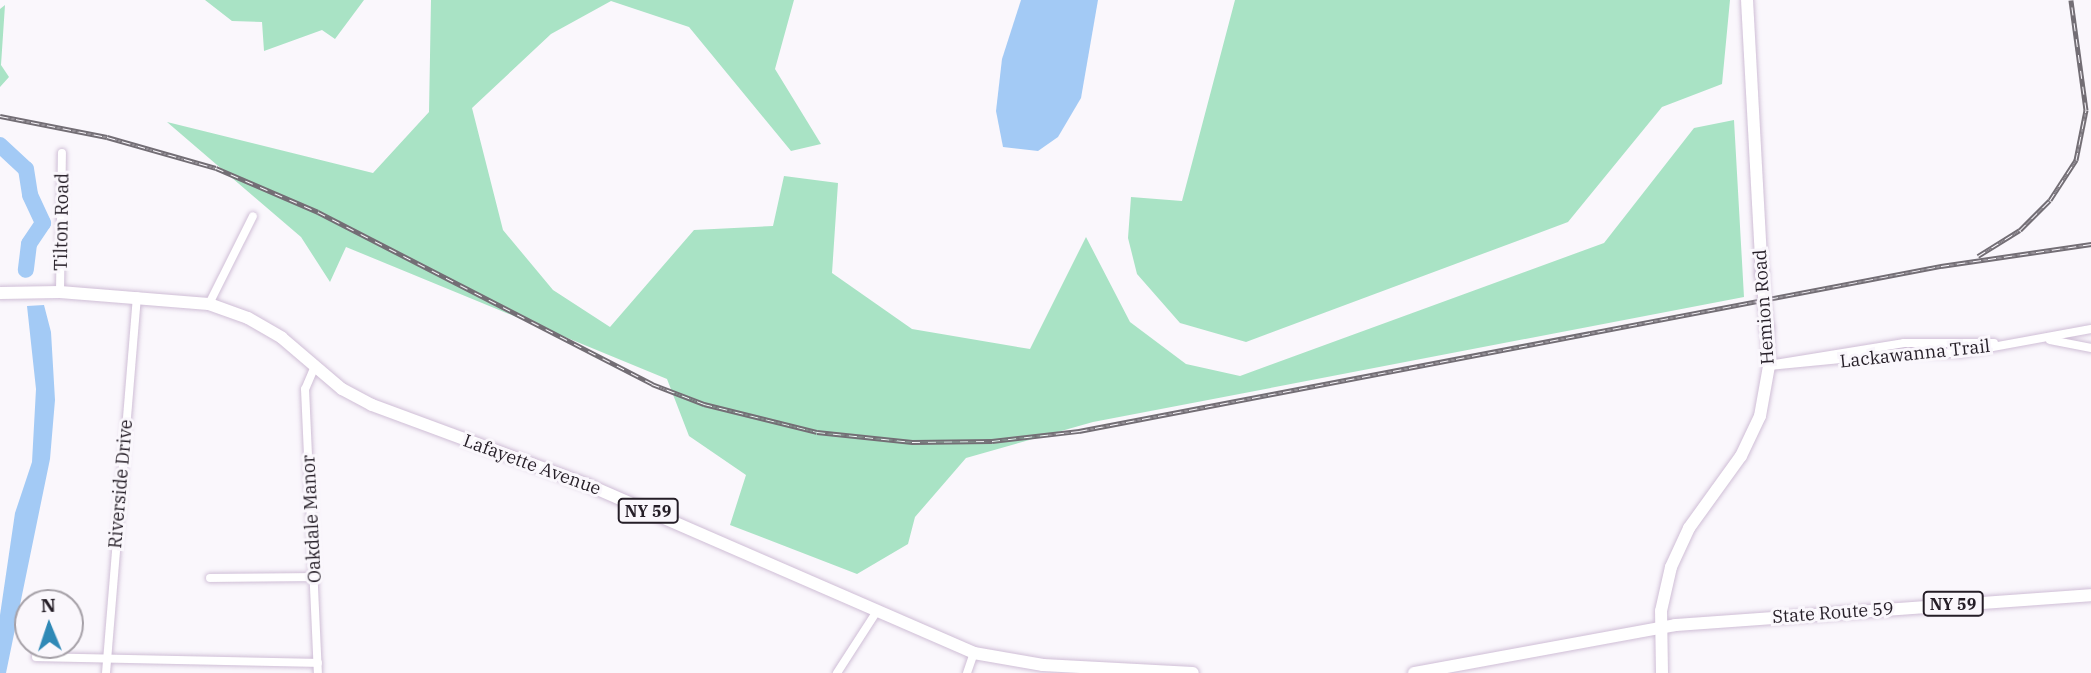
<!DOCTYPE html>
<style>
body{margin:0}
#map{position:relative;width:2091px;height:673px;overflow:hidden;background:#faf7fc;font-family:"IBM Plex Serif",serif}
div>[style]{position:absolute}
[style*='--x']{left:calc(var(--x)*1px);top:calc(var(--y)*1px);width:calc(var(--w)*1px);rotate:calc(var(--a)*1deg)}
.green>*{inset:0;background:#a9e3c5}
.water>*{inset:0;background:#a3caf5}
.river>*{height:16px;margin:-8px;padding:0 8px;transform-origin:8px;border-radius:8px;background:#a3caf5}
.roads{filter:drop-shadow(0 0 2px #cfbed6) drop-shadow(0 0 2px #cfbed6)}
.street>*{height:8px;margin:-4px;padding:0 4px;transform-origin:4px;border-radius:4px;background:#fff}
.secondary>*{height:12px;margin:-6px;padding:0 6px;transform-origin:6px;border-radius:6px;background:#fff}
.primary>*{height:12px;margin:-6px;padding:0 6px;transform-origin:6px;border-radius:6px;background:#fff}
.rail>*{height:5px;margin-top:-2.5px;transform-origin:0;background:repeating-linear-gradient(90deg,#faf7fc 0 8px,#736e75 0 16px);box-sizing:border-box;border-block:2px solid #736e75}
.bridges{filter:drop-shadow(0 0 2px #cfbed6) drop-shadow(0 0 2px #cfbed6)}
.secondary-bridge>*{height:12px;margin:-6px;padding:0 6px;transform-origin:6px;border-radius:6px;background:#fff}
span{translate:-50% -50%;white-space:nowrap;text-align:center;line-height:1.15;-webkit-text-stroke:6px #faf7fc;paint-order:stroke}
.shield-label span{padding:2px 5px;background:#faf7fc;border:2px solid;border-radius:5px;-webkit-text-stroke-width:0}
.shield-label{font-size:16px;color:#251e27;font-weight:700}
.street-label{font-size:18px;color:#251e27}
.north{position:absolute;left:14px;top:589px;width:70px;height:70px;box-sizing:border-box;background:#faf7fc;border:2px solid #a5a0a7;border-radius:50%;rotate:358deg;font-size:19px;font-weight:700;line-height:28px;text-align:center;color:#251e27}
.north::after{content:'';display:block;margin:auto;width:24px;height:32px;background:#2f89b6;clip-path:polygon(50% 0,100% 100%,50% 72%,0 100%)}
</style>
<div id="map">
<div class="green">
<i style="clip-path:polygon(205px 0,364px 0,335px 39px,322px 30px,264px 51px,262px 22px,232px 21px)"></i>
<i style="clip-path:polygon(431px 0,794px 0,775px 69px,821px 144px,791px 151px,689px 27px,611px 1px,551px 34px,472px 108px,503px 230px,553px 290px,610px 327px,694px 230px,773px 226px,784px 176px,838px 183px,832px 273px,912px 329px,1030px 349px,1086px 237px,1130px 322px,1186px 364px,1240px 376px,1604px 243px,1694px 128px,1734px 120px,1744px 297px,1093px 422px,966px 458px,915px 517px,908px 544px,857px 574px,730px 525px,746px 475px,689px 436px,667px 379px,346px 247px,330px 282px,301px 237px,167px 122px,373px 173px,429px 112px)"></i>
<i style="clip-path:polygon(1235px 0,1730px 0,1722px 84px,1662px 107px,1568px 222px,1246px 342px,1180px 323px,1137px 274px,1128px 238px,1131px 197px,1182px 201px)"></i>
<i style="clip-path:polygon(5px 5px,1px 65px,9px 77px,0 87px,0 9px)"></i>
</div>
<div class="water">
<i style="clip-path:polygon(1021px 0,1098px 0,1081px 98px,1058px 137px,1038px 151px,1003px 147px,996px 111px,1002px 59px)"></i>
<i style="clip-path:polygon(44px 305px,51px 332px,55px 400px,50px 459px,6px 673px,0 673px,0 615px,15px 513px,32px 462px,36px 389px,27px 306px)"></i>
</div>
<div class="river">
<i style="--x:0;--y:145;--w:35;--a:43"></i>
<i style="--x:26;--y:169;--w:26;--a:81"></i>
<i style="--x:30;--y:195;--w:31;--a:65"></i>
<i style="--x:43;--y:223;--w:25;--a:124"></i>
<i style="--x:29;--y:244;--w:26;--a:97"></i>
</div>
<div class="roads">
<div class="street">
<i style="--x:60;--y:292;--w:139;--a:-89.2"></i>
<i style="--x:209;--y:304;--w:98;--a:-63.4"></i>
<i style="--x:2050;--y:340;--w:42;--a:11"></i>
<i style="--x:1775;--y:364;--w:131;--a:-9.2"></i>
<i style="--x:1904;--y:343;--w:90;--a:0"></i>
<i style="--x:315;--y:366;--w:25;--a:113"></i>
<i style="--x:305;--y:389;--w:284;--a:87.4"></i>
<i style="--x:1769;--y:366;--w:134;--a:-5.6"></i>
<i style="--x:1902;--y:353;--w:58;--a:0"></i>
<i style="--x:1960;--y:353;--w:133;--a:-10.4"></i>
<i style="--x:210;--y:578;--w:105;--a:-0.5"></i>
<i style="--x:36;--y:657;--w:282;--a:1.2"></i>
<i style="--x:106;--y:673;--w:378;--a:-85.3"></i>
<i style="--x:837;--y:673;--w:74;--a:-57.2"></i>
<i style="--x:967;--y:673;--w:21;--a:-71"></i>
</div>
<div class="secondary">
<i style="--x:1747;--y:0;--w:274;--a:86.9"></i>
<i style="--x:1662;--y:673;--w:62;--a:-90.9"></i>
<i style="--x:1661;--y:611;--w:45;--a:-77.2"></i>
<i style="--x:1671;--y:567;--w:43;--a:-65.2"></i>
<i style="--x:1689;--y:528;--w:89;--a:-54.2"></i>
<i style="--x:1741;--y:456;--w:44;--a:-64.6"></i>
<i style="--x:1760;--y:416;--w:51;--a:-79.8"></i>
<i style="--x:1769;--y:366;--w:38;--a:-93"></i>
</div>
<div class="primary">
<i style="--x:0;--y:293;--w:60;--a:-1"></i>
<i style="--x:60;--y:292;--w:149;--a:4.6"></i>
<i style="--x:209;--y:304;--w:41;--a:19.7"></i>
<i style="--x:248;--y:318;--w:39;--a:30"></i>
<i style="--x:282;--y:338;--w:79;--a:40.4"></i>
<i style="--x:342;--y:389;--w:34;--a:28"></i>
<i style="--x:372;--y:405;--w:230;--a:20.3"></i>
<i style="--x:588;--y:485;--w:421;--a:23.5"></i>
<i style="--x:974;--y:653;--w:70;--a:9.9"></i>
<i style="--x:1043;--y:665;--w:150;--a:3.1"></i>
<i style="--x:1414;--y:673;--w:265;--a:-10.4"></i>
<i style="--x:1675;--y:625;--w:417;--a:-4.1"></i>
</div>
</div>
<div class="rail">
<i style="--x:0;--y:116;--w:109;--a:11.1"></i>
<i style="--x:107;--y:137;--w:113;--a:15.9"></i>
<i style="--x:216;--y:168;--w:111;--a:23.3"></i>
<i style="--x:318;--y:212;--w:376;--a:27.2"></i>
<i style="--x:652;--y:384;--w:56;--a:21"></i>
<i style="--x:704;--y:404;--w:116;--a:13.9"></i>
<i style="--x:817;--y:432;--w:96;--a:6"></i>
<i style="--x:912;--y:442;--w:80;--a:-0.7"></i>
<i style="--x:992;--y:441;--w:88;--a:-6.6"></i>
<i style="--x:1079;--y:431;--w:878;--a:-10.84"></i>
<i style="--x:1941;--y:266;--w:152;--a:-8.3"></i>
<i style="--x:1978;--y:256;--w:49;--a:-31.8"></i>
<i style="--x:2020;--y:230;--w:42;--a:-45"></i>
<i style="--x:2050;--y:200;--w:48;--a:-57"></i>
<i style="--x:2076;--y:160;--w:51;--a:-78.7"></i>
<i style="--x:2086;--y:110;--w:111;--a:-97.8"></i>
</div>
<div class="bridges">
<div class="secondary-bridge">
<i style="--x:1762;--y:274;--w:54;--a:84.7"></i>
</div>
</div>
<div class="shield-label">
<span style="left:648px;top:511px">NY 59</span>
<span style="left:1953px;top:604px">NY 59</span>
</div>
<div class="street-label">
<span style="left:62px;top:222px;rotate:-89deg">Tilton Road</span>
<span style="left:1764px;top:307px;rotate:-94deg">Hemion Road</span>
<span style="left:1915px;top:354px;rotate:-6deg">Lackawanna Trail</span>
<span style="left:532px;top:465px;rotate:20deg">Lafayette Avenue</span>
<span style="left:121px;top:484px;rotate:-85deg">Riverside Drive</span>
<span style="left:312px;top:519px;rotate:-93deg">Oakdale Manor</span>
<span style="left:1833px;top:613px;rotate:-4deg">State Route 59</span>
</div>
<div class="north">N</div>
</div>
